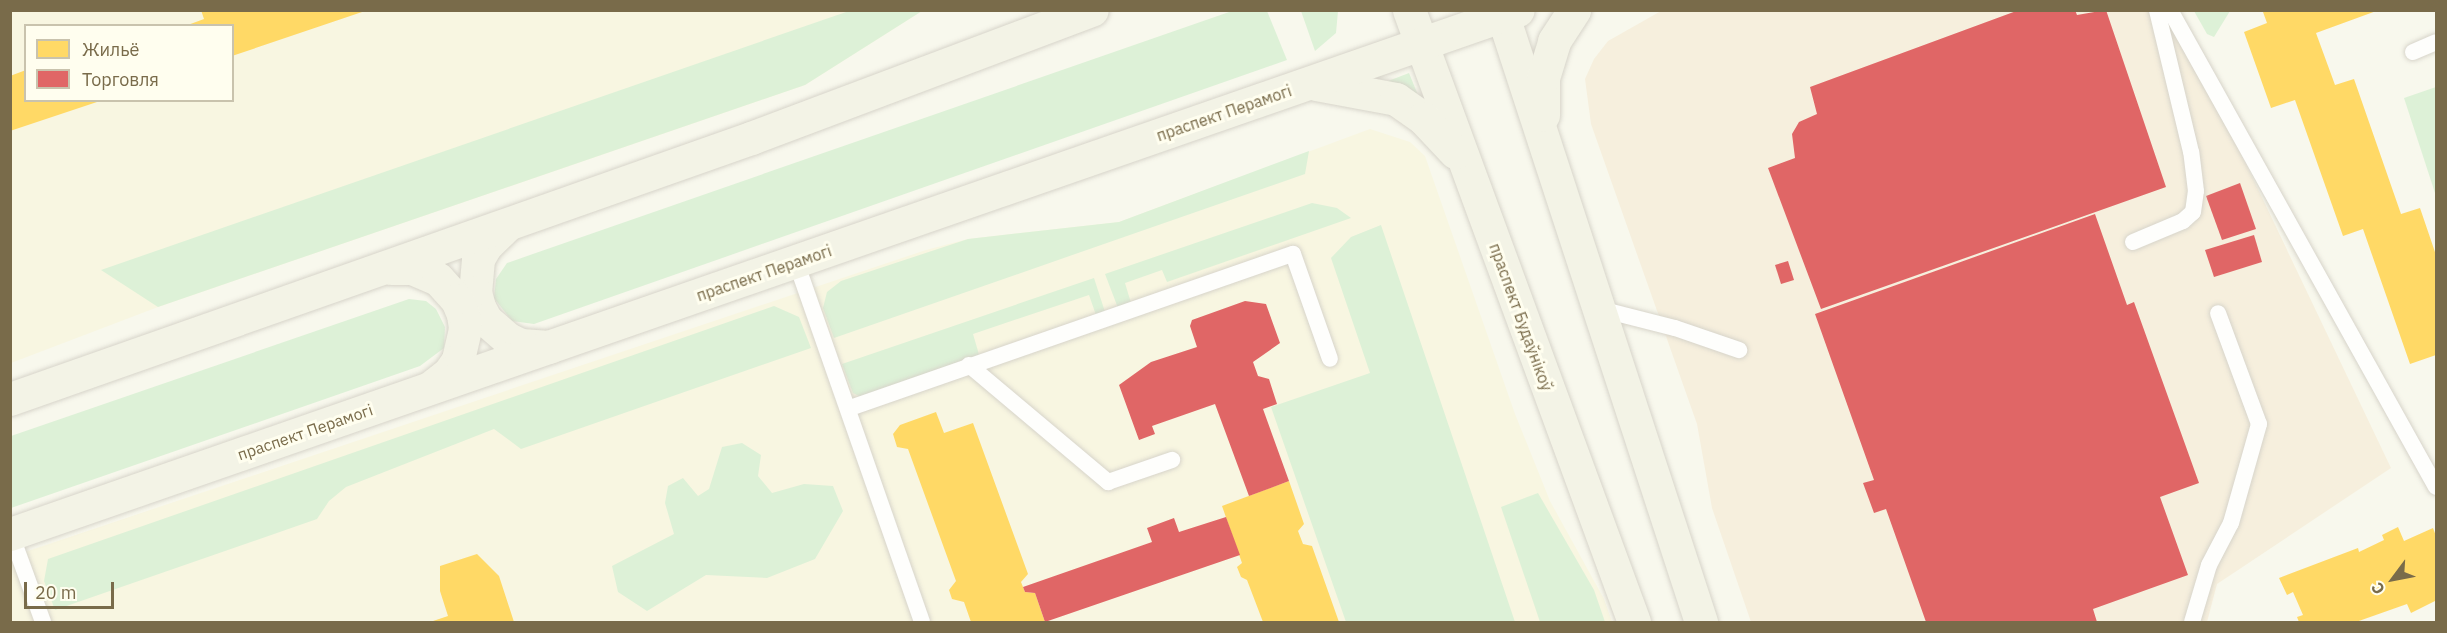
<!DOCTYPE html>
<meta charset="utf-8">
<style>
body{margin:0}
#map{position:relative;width:2447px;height:633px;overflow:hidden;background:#f8f8ed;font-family:"IBM Plex Sans",sans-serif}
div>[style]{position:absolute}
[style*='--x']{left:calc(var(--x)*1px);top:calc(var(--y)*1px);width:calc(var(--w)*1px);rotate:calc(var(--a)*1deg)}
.residential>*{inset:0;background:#f8f6e1}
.commercial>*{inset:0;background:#f6efdd}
.green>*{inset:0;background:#ddf1d7}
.homes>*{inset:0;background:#ffd966}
.shops>*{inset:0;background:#e06666}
.roads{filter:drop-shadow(0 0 2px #d7d4ca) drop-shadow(0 0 2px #d7d4ca)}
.lane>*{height:16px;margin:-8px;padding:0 8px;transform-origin:8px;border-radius:8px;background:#fefefc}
.primary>*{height:33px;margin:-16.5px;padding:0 16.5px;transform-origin:16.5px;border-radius:16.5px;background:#f3f3e6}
span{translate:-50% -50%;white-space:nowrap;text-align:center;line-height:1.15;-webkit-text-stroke:6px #fffeef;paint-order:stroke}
.street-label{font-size:16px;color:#796b4a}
.frame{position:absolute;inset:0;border:12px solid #796b4a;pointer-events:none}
.legend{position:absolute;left:24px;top:24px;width:210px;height:78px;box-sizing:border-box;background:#fffeef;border:2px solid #c9c3ad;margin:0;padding:8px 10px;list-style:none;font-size:18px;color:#796b4a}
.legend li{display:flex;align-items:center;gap:12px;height:30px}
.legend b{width:30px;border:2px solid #c9c3ad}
.north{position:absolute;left:2363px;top:549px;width:60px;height:60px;-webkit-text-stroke:4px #fffeef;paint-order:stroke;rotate:238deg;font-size:16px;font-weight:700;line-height:24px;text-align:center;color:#796b4a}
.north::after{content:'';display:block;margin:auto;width:21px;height:27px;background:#796b4a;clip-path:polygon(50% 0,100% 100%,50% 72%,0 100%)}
.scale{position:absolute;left:24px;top:582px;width:90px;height:27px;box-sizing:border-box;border:3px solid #796b4a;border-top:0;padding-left:8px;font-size:18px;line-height:21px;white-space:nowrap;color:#796b4a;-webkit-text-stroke:4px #fffeef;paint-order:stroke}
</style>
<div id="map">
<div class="residential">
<i style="clip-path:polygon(evenodd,11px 11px,922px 11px,805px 85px,158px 307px,11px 363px,11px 11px,26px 26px,232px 26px,232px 100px,26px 100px,26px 26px)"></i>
<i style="clip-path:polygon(1370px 129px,1410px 142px,1425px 156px,1515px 414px,1550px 501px,1604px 599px,1612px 622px,11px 622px,10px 557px,926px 250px,968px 239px,1119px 222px)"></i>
</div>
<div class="commercial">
<i style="clip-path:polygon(1661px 11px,2173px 11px,2391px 468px,2217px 584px,2207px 622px,1751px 622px,1712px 508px,1697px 424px,1591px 124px,1585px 79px,1594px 59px,1608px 41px)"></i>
</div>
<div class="green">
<i style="clip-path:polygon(849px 11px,922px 11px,805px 85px,158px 307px,101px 270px)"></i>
<i style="clip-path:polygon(1232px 11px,1267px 11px,1287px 60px,534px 324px,512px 321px,494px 298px,496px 279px,507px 263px)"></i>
<i style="clip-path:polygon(1301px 11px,1338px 11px,1336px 33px,1315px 51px)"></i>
<i style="clip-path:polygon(2194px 11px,2230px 11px,2214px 37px,2207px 34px)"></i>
<i style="clip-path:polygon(1409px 73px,1422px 105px,1378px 85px)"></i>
<i style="clip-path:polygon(2436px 87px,2436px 196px,2404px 98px)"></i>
<i style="clip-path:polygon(1309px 151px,1305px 174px,834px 338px,823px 308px,827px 292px,841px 281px,968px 239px,1119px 222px)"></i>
<i style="clip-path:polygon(1312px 203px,1337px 208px,1351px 218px,1167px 282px,1162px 270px,1125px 283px,1131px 303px,1118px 308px,1105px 274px)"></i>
<i style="clip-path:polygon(1381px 225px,1515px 622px,1346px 622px,1271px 407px,1370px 373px,1331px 258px,1351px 237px)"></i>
<i style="clip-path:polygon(1094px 278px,1105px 312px,1096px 315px,1089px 295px,973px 334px,980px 358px,861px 397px,853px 393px,842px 364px)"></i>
<i style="clip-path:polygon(409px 299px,426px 301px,436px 309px,445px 327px,444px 348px,420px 366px,11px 508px,11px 436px)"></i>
<i style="clip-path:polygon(774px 306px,799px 317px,811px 348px,521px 449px,494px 429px,346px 487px,329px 501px,317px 519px,55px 610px,44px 581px,48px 559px)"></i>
<i style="clip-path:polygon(742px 443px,761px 455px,758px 476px,772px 493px,804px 484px,833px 486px,843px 511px,815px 559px,767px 578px,706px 575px,647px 611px,618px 592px,612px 566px,674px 534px,665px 503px,668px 486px,683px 478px,698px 496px,709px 489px,722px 447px)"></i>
<i style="clip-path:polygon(1538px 493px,1594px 590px,1605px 622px,1540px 622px,1501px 507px)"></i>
</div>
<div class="homes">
<i style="clip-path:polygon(201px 10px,365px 10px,365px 11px,232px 56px,232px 26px,185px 26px,204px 19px)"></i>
<i style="clip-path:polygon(2269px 10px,2379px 10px,2316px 33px,2335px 85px,2354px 79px,2401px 214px,2420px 208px,2436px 255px,2436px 355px,2410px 364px,2363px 229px,2343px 236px,2295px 100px,2271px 108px,2244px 32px,2267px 23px,2263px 12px)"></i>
<i style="clip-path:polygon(26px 70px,26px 100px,100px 101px,10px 131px,10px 76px)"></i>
<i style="clip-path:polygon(936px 412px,944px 433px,973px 423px,1028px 574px,1021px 582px,1025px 592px,1035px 593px,1045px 622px,971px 622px,964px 602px,952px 599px,949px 590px,956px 581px,908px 449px,897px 447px,893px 434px,900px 425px)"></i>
<i style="clip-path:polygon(1289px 481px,1304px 524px,1298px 531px,1303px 544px,1312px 546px,1339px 622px,1263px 622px,1247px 580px,1241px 577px,1237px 567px,1242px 563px,1222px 506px)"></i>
<i style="clip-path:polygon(2398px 527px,2404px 541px,2433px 528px,2436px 536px,2435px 601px,2411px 613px,2407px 604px,2356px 622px,2299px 622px,2297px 617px,2303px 615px,2293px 592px,2287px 595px,2279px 578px,2358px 548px,2359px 552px,2384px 540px,2382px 535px)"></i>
<i style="clip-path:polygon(477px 554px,499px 576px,514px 622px,430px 622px,448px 616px,440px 591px,440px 566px)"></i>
</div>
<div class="shops">
<i style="clip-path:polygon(2019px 10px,2075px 10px,2077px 15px,2106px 10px,2166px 187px,1821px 309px,1768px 168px,1795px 158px,1792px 134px,1799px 122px,1817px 114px,1810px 87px)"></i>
<i style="clip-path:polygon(2240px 183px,2256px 229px,2222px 240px,2206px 196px)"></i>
<i style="clip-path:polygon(2095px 214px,2127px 305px,2134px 302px,2199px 483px,2160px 497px,2188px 575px,2093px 609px,2097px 622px,1926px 622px,1886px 509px,1874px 513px,1863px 483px,1874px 480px,1815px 314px)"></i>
<i style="clip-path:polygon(2254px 235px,2262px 262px,2214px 277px,2205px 250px)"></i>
<i style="clip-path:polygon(1788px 261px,1794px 280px,1781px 284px,1775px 265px)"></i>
<i style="clip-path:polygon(1245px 301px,1266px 304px,1280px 343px,1253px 362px,1258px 376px,1269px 379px,1277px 404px,1263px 409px,1289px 481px,1249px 496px,1215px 404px,1152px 426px,1155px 434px,1139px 440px,1119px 385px,1151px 362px,1197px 347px,1190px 326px,1192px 320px)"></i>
<i style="clip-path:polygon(1226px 517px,1240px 555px,1045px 622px,1035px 593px,1025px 592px,1023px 587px,1152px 542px,1147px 528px,1174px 518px,1179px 532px)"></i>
</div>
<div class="roads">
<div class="lane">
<i style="--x:2170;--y:10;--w:546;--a:60.85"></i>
<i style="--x:2413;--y:52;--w:25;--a:-23"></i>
<i style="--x:2133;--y:242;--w:54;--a:-22.8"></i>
<i style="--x:2183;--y:221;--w:13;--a:-42"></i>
<i style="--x:2193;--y:212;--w:21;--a:-82"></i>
<i style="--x:2196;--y:191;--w:39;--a:-97"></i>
<i style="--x:2191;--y:152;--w:146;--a:-103.5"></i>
<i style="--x:796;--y:262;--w:381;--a:70.7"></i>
<i style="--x:1600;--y:309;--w:77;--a:14.2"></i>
<i style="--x:1675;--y:328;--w:68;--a:19"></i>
<i style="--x:969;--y:365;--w:182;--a:40.1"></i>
<i style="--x:1108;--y:482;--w:68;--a:-19"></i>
<i style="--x:850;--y:408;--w:469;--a:-19.2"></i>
<i style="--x:1293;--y:254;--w:111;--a:70.6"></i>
<i style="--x:11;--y:534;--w:94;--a:70"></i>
<i style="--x:2192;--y:622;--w:59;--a:-73.4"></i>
<i style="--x:2209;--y:565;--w:47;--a:-62.4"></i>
<i style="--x:2231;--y:523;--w:103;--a:-74.2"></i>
<i style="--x:2259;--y:424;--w:118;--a:-110.3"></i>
</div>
<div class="primary">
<i style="--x:1409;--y:10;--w:652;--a:69.81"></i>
<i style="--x:1501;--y:10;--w:644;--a:71.9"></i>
<i style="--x:1316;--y:84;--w:81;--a:10.6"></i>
<i style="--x:1396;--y:99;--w:33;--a:35"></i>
<i style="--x:1423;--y:118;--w:47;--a:46.7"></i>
<i style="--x:1543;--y:115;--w:37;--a:-90"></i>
<i style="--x:1543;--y:78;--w:39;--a:-73"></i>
<i style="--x:1554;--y:41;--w:37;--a:-57"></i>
<i style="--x:506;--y:226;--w:28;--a:136"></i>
<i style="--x:486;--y:245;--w:16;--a:120"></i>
<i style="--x:478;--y:259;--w:33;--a:95"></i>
<i style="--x:475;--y:292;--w:16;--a:75"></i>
<i style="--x:479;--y:307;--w:15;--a:62"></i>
<i style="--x:486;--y:320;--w:29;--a:41"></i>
<i style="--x:508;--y:339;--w:14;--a:25"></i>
<i style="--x:521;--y:345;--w:28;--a:4"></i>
<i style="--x:391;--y:268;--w:21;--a:0"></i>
<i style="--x:412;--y:268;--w:28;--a:23"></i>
<i style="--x:438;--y:279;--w:28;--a:48"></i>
<i style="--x:457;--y:300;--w:15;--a:67"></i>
<i style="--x:463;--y:314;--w:15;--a:82"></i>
<i style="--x:465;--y:329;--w:32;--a:103"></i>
<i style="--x:458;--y:360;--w:16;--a:125"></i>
<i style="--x:449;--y:373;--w:23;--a:142"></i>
<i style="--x:10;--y:399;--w:786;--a:-19.4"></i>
<i style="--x:751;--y:138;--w:364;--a:-20.6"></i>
<i style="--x:10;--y:534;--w:1596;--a:-19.16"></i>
</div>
</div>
<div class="street-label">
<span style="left:1224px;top:113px;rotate:-19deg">праспект Перамогі</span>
<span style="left:764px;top:273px;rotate:-19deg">праспект Перамогі</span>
<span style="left:1521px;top:317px;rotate:70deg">праспект Будаўнікоў</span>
<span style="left:305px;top:432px;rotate:-19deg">праспект Перамогі</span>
</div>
<div class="frame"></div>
<ul class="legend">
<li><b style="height:16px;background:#ffd966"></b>Жильё</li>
<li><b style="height:16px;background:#e06666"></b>Торговля</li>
</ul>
<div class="north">С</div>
<div class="scale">20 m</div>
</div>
